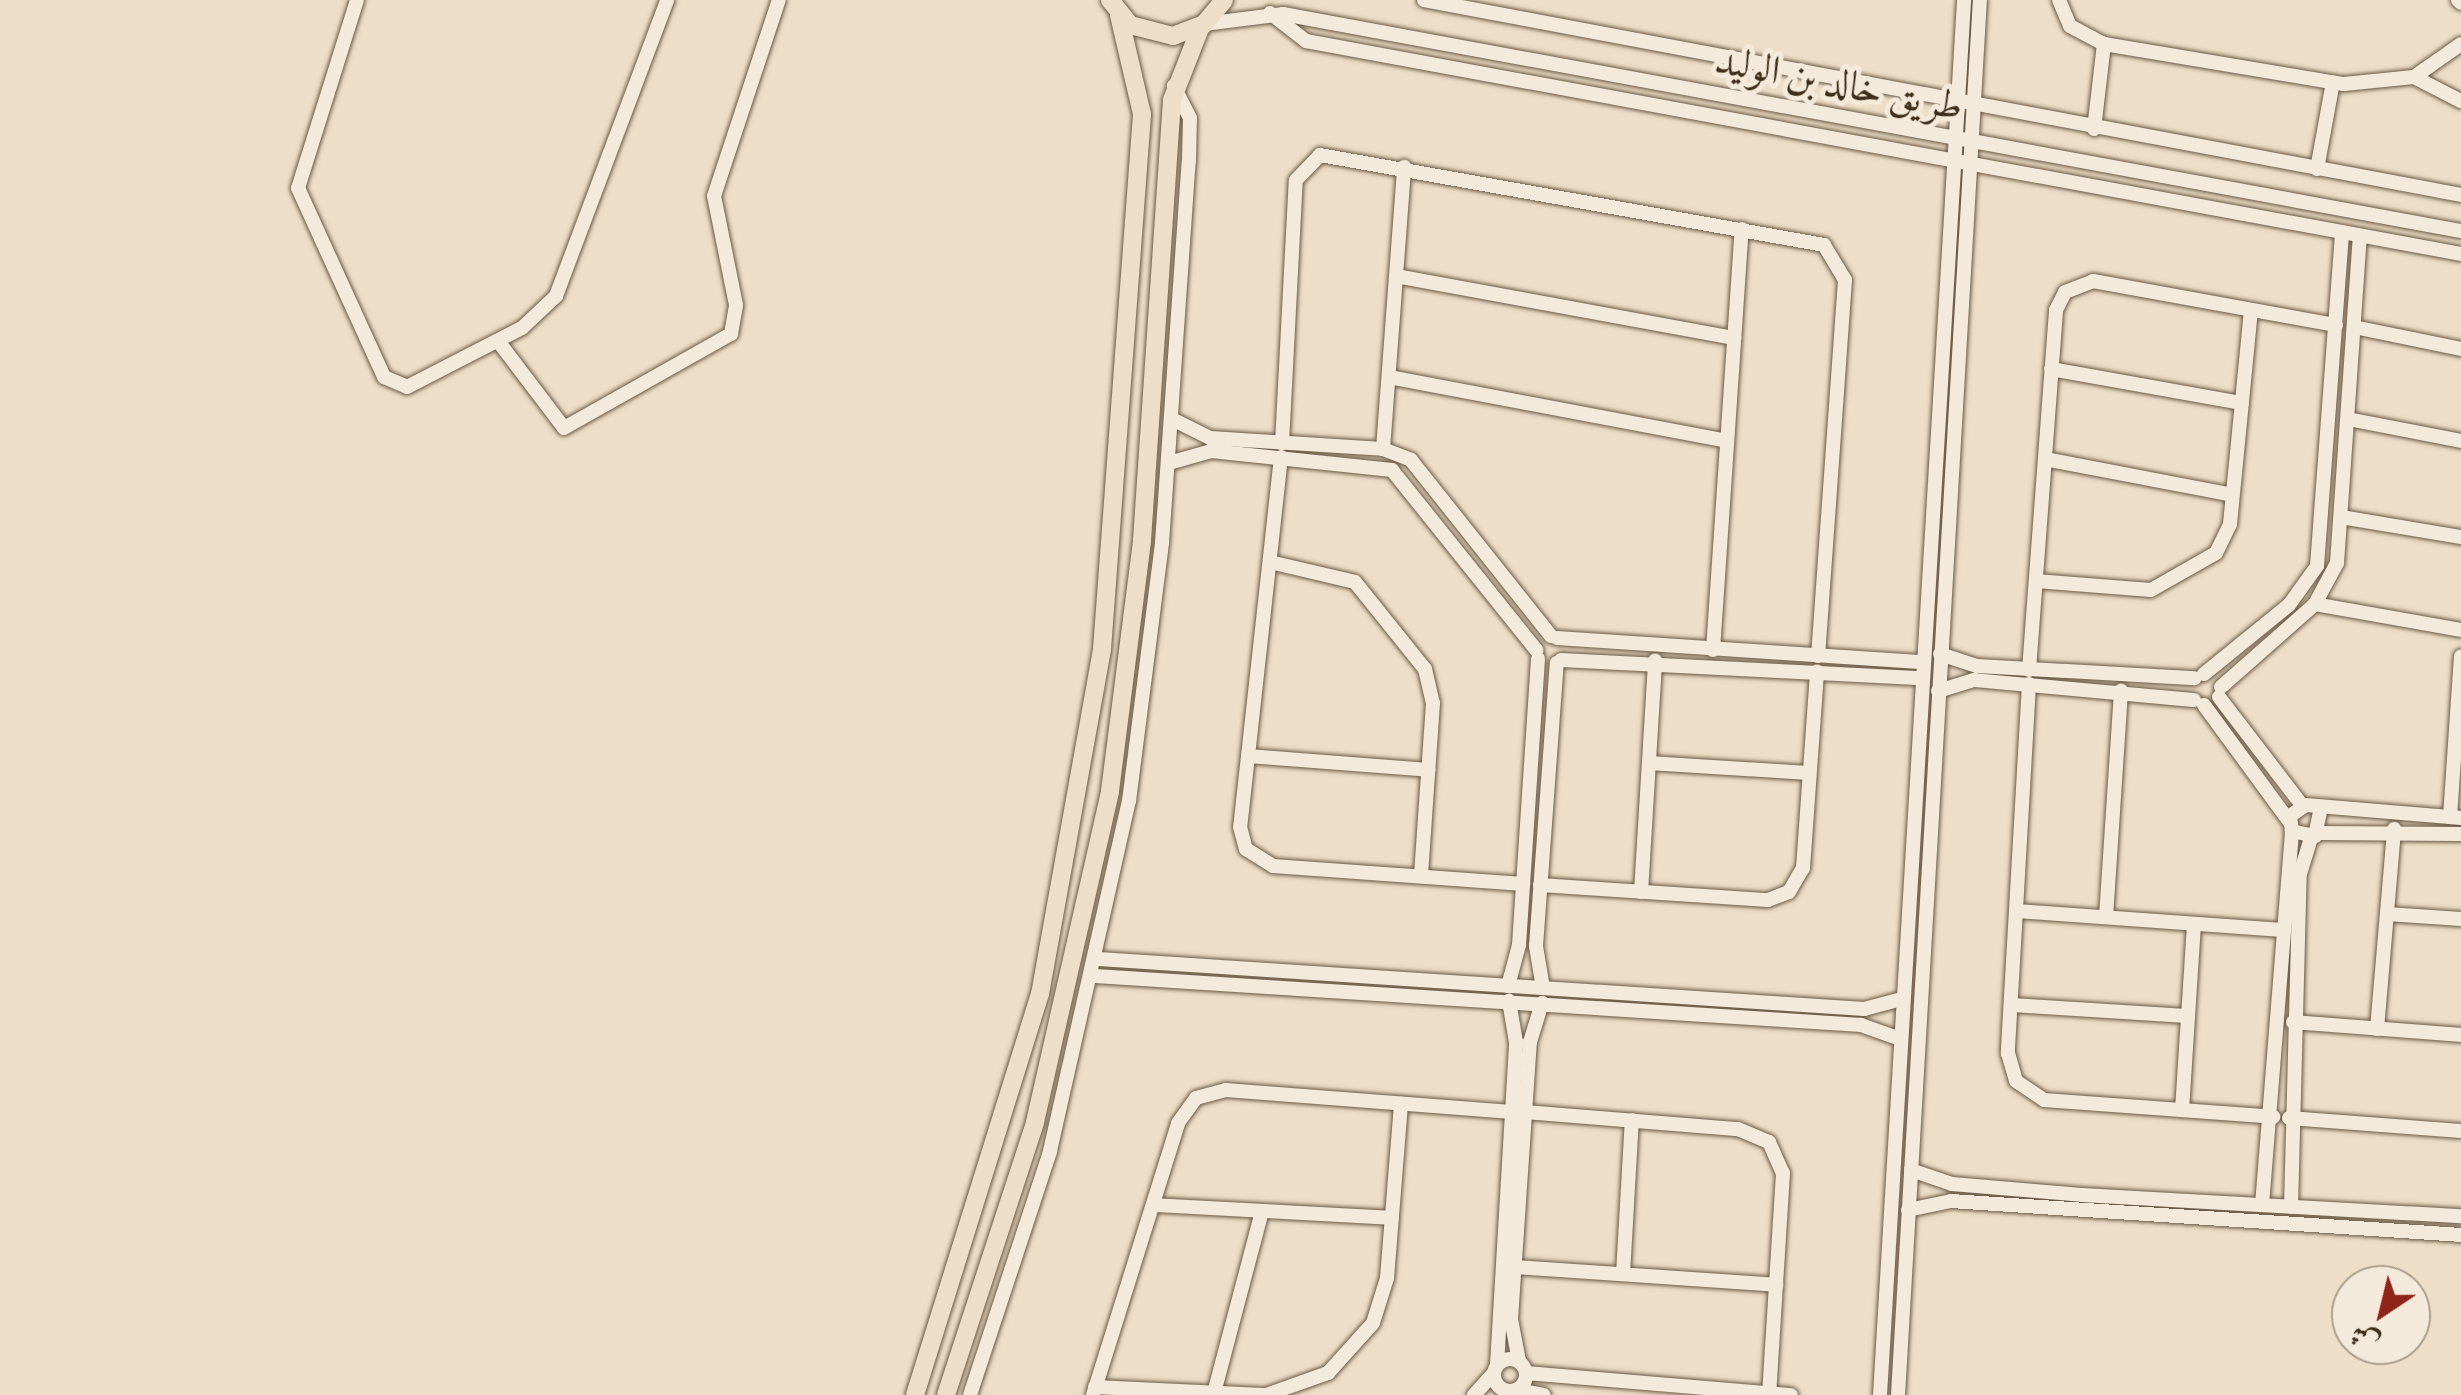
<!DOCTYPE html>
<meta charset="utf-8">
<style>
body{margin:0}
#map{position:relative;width:2461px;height:1395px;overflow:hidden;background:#eedec7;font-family:"Libre Bodoni",Amiri,serif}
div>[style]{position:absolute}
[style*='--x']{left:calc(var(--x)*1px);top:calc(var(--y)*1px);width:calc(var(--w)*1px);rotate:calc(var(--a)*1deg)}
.roads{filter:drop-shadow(0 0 2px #695944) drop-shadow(0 0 2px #695944)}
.minor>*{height:14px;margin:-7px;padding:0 7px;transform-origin:7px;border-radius:7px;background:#f4eadb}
.minor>.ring{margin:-7px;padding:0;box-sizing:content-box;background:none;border:14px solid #f4eadb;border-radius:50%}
.major>*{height:18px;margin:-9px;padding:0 9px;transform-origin:9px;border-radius:9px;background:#eedec7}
span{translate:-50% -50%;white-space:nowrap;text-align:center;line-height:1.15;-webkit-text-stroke:10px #f4eadb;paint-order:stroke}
.street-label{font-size:40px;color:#3d2d18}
.north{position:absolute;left:2331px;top:1265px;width:100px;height:100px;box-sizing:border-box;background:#f4eadb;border:2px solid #ab9e8d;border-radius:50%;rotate:215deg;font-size:28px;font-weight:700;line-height:40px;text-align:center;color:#3d2d18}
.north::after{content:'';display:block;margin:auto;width:35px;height:45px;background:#8f2418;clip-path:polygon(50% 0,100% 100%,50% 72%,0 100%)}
</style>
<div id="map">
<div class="roads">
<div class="minor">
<i style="--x:357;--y:0;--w:197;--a:107.4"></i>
<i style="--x:298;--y:188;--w:208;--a:65.5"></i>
<i style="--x:384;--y:377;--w:25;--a:23"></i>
<i style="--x:407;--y:387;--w:129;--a:-27.2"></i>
<i style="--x:522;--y:328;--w:47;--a:-43.3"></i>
<i style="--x:556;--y:296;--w:316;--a:-69.4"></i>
<i style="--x:1424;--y:0;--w:1055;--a:10.65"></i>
<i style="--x:2059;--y:0;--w:28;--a:67"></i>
<i style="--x:2070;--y:26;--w:38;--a:28"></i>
<i style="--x:2104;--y:44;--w:243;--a:9.5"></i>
<i style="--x:2344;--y:84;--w:70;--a:-5.7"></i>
<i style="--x:2414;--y:77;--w:57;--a:-35.1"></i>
<i style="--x:2458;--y:0;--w:4;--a:45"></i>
<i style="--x:1270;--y:13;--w:46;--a:37.9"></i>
<i style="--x:1306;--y:41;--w:1174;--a:10.45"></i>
<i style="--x:1204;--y:24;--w:80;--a:-7.2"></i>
<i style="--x:1283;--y:14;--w:1198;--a:10.44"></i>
<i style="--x:2414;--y:77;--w:53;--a:27.1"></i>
<i style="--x:2094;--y:129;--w:86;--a:-83.3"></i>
<i style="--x:2317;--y:169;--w:88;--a:-79.6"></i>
<i style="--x:1396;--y:276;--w:344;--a:10.4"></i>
<i style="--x:2354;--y:327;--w:109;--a:11.6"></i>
<i style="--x:498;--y:341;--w:109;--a:52.8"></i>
<i style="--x:564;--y:428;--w:192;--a:-29.4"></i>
<i style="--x:731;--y:334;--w:29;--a:-80"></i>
<i style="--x:736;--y:305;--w:111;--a:-101.4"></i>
<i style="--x:714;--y:196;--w:206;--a:-71.7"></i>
<i style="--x:2051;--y:369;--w:194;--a:10.1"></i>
<i style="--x:1389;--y:377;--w:344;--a:10.7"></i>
<i style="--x:1172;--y:419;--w:42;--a:26.6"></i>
<i style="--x:1210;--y:438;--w:173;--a:3.6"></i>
<i style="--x:1383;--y:449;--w:30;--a:21"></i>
<i style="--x:1411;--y:460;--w:225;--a:51.5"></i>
<i style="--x:2348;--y:419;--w:115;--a:11"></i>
<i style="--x:1282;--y:443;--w:263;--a:-87"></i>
<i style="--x:1296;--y:180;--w:35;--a:-46"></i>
<i style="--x:1320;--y:155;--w:512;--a:10.12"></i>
<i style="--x:1824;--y:245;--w:41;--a:59"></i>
<i style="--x:1845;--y:280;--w:377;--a:94.1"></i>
<i style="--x:1383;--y:449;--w:283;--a:-85.7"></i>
<i style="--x:1281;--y:457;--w:372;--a:96.3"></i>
<i style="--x:1240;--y:827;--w:23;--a:75"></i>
<i style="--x:1246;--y:849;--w:32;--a:32"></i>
<i style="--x:1273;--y:866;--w:251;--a:4.1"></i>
<i style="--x:2045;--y:459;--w:191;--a:10.8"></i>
<i style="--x:1169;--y:463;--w:44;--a:-15.9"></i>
<i style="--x:1211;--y:451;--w:182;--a:6"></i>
<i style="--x:1392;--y:470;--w:231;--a:51.3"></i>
<i style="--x:2341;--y:517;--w:122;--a:9.5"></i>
<i style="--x:1270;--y:562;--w:87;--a:13.2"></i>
<i style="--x:1355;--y:582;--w:112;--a:51.2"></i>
<i style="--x:1425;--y:669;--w:35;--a:77"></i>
<i style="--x:1433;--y:703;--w:173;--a:94"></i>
<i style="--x:2036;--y:581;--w:115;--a:4.5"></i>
<i style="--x:2151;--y:590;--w:75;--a:-29.6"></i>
<i style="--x:2216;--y:553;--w:32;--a:-64"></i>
<i style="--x:2230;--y:524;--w:215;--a:-84.4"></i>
<i style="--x:2315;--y:604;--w:148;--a:10.1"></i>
<i style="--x:1557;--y:638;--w:367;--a:3.8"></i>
<i style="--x:1713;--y:650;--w:422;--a:-86.1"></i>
<i style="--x:1940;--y:654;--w:39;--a:18"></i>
<i style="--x:1977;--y:666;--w:218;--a:3.2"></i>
<i style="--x:1561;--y:660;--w:361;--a:2.9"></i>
<i style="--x:2029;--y:670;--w:361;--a:-85.7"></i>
<i style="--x:2056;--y:310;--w:20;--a:-63"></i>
<i style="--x:2065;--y:292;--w:30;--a:-21"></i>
<i style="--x:2093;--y:281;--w:247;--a:10.3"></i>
<i style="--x:2204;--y:674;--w:109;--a:-39.1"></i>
<i style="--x:2289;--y:605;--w:48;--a:-54.3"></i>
<i style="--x:2317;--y:566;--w:335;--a:-85.7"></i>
<i style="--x:2029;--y:684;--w:370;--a:93.3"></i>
<i style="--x:2008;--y:1053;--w:29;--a:74"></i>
<i style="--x:2016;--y:1081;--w:34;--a:34"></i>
<i style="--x:2044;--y:1100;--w:230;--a:4.2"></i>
<i style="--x:2221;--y:687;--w:125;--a:-41.4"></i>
<i style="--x:2315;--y:604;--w:47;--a:-61.8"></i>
<i style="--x:2337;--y:563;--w:328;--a:-86"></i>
<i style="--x:1938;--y:691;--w:38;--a:-17"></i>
<i style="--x:1974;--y:680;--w:221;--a:5.2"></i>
<i style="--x:2219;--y:697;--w:136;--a:52.5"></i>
<i style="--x:2204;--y:705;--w:144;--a:53.8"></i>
<i style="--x:1248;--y:756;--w:181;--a:4.4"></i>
<i style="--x:1649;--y:763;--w:160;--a:3.6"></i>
<i style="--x:2320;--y:812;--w:25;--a:102"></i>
<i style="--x:2315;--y:836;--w:24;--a:-168"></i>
<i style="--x:2292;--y:831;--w:15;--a:-98"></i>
<i style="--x:2290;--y:816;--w:19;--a:-35"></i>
<i style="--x:2306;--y:805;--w:156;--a:4.8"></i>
<i style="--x:2450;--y:817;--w:161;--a:-86.1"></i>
<i style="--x:2318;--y:833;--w:143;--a:0.4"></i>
<i style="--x:1540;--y:885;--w:228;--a:3.8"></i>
<i style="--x:1768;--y:900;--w:22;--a:-21"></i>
<i style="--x:1789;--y:892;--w:28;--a:-60"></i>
<i style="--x:1803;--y:868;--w:197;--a:-85.9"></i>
<i style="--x:1641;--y:892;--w:232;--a:-86.5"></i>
<i style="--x:2017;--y:911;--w:266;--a:4.1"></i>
<i style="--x:2387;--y:914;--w:74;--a:3.9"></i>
<i style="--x:2106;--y:917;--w:227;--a:-86.2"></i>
<i style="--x:1099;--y:959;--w:767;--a:3.74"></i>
<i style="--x:1864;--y:1009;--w:39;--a:-15"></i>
<i style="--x:1095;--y:976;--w:768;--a:3.66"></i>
<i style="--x:1861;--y:1025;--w:41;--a:19.7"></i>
<i style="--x:1508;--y:986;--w:42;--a:-75"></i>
<i style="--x:1519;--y:945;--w:287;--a:-86.2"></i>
<i style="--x:1543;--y:988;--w:43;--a:-99.5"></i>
<i style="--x:1536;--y:946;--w:284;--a:-85.8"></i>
<i style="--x:2011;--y:1005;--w:177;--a:3.6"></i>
<i style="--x:2293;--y:1022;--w:169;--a:4.4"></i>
<i style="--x:2377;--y:1029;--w:201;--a:-85.1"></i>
<i style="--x:2182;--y:1110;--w:186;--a:-86.3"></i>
<i style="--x:1525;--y:1112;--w:214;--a:4.6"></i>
<i style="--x:1738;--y:1129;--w:34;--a:23"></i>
<i style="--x:1769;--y:1142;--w:34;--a:66"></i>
<i style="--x:1783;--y:1173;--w:222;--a:93.6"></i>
<i style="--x:2289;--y:1118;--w:172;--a:4.3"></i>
<i style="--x:1911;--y:1170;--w:43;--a:18.9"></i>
<i style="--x:1952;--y:1184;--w:130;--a:4.8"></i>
<i style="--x:2082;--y:1195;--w:380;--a:3.2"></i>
<i style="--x:1154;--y:1205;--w:238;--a:3.1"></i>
<i style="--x:2262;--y:1205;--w:375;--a:-85.4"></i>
<i style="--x:2291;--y:1207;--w:333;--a:-88.5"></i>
<i style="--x:2300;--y:874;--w:38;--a:-73"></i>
<i style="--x:1908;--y:1210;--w:44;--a:-11.8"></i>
<i style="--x:1951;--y:1201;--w:511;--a:3.81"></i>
<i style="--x:1515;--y:1267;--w:262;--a:3.9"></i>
<i style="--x:1623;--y:1274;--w:154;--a:-86.7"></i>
<i class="ring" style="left:1494px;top:1359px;width:18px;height:18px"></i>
<i style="--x:1519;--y:1361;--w:43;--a:-100.8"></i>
<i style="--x:1511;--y:1319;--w:278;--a:-86.1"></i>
<i style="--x:1530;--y:1042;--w:41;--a:-72.9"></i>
<i style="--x:1497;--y:1365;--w:324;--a:-86.6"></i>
<i style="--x:1516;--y:1042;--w:42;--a:-99.7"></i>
<i style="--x:1527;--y:1373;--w:265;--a:4.8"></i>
<i style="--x:1095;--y:1387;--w:168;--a:2.7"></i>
<i style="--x:1518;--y:1390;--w:26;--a:11"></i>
<i style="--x:1214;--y:1393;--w:188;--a:-75.2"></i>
<i style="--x:970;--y:1395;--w:257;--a:-71.8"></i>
<i style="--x:1050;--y:1151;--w:359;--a:-77.3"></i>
<i style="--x:1129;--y:801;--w:260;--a:-82.7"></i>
<i style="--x:1162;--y:543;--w:383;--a:-86"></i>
<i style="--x:1189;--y:161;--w:43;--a:-88.7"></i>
<i style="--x:1190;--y:118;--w:36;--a:-117"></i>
<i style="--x:1093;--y:1395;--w:285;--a:-72.6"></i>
<i style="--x:1178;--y:1123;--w:31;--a:-54"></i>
<i style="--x:1196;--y:1098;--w:31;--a:-15"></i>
<i style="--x:1226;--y:1090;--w:286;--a:4.4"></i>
<i style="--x:1266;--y:1395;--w:66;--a:-19.5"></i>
<i style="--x:1328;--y:1373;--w:67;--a:-48"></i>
<i style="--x:1373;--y:1323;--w:47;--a:-72.7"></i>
<i style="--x:1387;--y:1278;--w:175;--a:-85.4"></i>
<i style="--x:1474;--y:1395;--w:30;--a:-48"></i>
<i style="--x:1880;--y:1395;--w:1398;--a:-86.55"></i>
<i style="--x:1898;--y:1395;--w:1397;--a:-86.64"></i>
</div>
<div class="major">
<i style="--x:1110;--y:0;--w:32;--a:51"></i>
<i style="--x:1130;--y:25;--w:44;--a:14.3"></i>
<i style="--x:1173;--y:36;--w:33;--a:-21"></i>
<i style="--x:1204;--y:24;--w:31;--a:-50"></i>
<i style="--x:915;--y:1395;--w:420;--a:-72.7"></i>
<i style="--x:1040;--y:994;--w:351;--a:-79.8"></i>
<i style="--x:1102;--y:649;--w:536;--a:-85.72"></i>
<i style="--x:1142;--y:114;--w:102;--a:-103.1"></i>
<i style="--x:946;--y:1395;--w:287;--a:-71.9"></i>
<i style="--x:1035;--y:1122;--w:339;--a:-77.2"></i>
<i style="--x:1110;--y:791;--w:253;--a:-82.7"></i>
<i style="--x:1142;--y:540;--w:441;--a:-86.1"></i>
<i style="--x:1172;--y:100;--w:79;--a:-68.6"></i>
</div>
</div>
<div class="street-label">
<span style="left:1839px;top:84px;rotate:11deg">طريق خالد بن الوليد</span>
</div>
<div class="north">ش</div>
</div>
